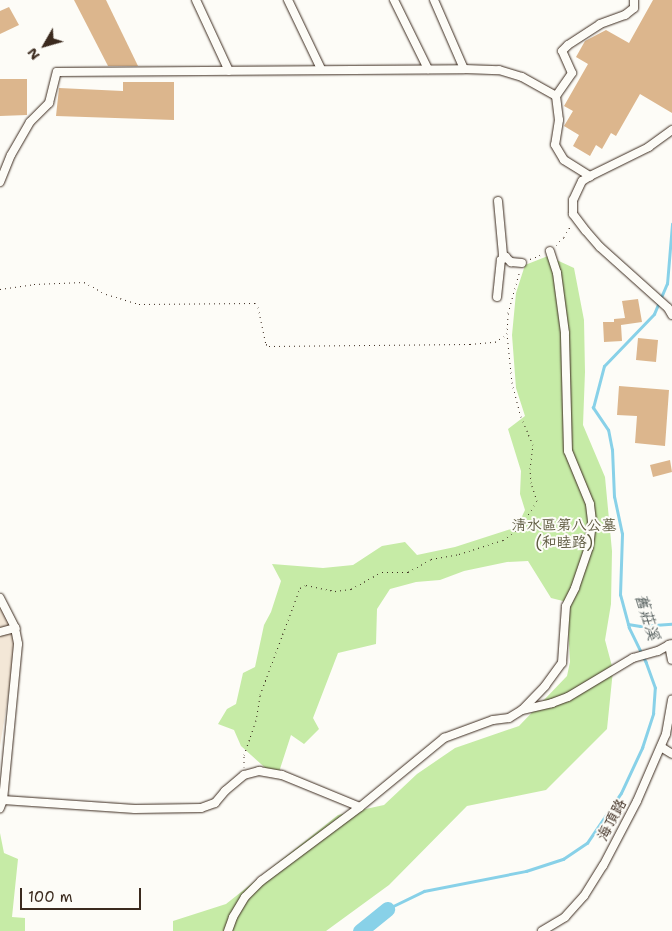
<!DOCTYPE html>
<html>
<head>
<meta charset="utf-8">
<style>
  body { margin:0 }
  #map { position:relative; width:672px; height:931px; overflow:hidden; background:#fdfcf7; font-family:"Shantell Sans","LXGW WenKai TC",sans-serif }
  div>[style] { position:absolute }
  .built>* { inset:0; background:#f3e7d7 }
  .green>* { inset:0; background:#c6eba6 }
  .stream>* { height:2.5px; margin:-1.25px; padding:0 1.25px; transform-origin:1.25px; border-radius:1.25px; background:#88d1e8 }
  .river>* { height:15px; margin:-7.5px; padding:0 7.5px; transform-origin:7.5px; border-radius:7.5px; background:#88d1e8 }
  .building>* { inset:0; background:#dcb68d }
  .path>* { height:1px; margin-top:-0.5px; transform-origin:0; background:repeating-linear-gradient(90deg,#3b2a1e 0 1px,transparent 0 5px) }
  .roads { filter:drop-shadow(0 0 1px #3b2a1e) drop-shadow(0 0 1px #3b2a1e) }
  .minor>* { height:8px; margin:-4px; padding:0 4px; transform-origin:4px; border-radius:4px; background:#fdfcf7 }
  span { translate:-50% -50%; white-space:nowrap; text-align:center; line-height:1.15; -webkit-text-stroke:4px #fdfcf7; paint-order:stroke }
  .park-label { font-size:15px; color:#5e5a40 }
  .street-label { font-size:15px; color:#3b2a1e }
  .water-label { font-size:16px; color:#525c5b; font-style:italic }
  .north { position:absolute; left:20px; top:20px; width:50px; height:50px; -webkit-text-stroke:4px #fdfcf7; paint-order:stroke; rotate:232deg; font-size:14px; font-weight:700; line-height:20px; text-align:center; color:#3b2a1e }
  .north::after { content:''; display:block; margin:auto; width:18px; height:22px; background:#3b2a1e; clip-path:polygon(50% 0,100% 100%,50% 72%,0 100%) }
  .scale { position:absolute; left:20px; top:888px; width:121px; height:22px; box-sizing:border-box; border:2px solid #3b2a1e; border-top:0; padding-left:6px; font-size:15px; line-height:18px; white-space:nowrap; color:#3b2a1e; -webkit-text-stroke:4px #fdfcf7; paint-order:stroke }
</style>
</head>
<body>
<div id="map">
  <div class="built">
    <div style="clip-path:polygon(0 602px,18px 637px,0 746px)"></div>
  </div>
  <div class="green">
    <div style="clip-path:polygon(548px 256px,574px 268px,584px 320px,585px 372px,583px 425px,605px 477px,612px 551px,611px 604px,605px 640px,613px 670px,607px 729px,546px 790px,467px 806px,389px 885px,326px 931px,173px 931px,173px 921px,226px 904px,338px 815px,384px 805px,417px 774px,455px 748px,519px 726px,567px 676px,570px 662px,568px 626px,570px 608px,563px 601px,551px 598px,528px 561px,507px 562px,464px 571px,440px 580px,416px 582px,390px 589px,377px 609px,376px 644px,338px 653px,313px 718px,319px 729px,304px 744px,291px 735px,279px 772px,271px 773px,241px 746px,234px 730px,218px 724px,227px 709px,236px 704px,243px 673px,255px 667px,264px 625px,271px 612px,281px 581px,272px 564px,323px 568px,353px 565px,382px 546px,405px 542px,417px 555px,455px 547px,517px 527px,525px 510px,520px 494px,521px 471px,508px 429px,525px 416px,516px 388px,512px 335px,516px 293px,525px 265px)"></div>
    <div style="clip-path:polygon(0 833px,4px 853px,18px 859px,12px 917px,25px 918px,25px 931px,0 931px)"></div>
  </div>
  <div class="stream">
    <div style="left:628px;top:624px;width:12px;rotate:9deg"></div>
    <div style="left:640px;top:626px;width:32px;rotate:-4deg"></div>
    <div style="left:387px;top:909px;width:41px;rotate:-25.9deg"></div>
    <div style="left:424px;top:891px;width:104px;rotate:-11.1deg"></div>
    <div style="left:526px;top:871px;width:39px;rotate:-18deg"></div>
    <div style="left:563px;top:859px;width:29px;rotate:-34deg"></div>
    <div style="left:587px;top:843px;width:60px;rotate:-55.8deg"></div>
    <div style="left:621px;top:793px;width:50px;rotate:-65deg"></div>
    <div style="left:642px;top:748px;width:36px;rotate:-72deg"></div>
    <div style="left:653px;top:714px;width:26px;rotate:-86deg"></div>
    <div style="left:655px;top:688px;width:27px;rotate:-110deg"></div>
    <div style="left:646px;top:663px;width:39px;rotate:-116deg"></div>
    <div style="left:629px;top:628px;width:34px;rotate:-105deg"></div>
    <div style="left:620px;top:595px;width:61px;rotate:-88.1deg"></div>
    <div style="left:622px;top:534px;width:38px;rotate:-102deg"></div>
    <div style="left:614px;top:497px;width:47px;rotate:-92.4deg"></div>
    <div style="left:612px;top:450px;width:20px;rotate:-101deg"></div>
    <div style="left:608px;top:430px;width:27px;rotate:-124deg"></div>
    <div style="left:593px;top:408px;width:43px;rotate:-75.3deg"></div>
    <div style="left:604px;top:366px;width:72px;rotate:-46.1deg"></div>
    <div style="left:654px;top:314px;width:33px;rotate:-67deg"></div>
    <div style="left:667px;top:284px;width:60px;rotate:-85.2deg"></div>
  </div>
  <div class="river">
    <div style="left:360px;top:931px;width:35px;rotate:-39deg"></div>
  </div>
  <div class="building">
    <div style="clip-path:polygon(74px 0,106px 0,138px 66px,108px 66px)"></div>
    <div style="clip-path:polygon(653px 0,672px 0,672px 113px,640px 94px,616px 136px,611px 133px,602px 149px,596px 145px,590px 156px,573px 146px,579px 135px,564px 126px,573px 111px,564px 106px,588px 64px,576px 57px,585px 41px,606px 30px,629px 43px)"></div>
    <div style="clip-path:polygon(9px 7px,19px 25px,0 34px,0 11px)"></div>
    <div style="clip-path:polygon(0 79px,27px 79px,27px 115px,0 116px)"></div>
    <div style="clip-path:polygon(123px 82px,174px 82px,174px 120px,56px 116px,59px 88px,123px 91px)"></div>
    <div style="clip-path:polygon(638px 299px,642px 322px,621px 325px,622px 341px,604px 342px,603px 322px,614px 322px,614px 319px,625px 318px,622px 301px)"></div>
    <div style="clip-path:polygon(638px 338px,658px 340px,656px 362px,636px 360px)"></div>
    <div style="clip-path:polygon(619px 386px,669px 390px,665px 446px,635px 443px,637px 416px,617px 415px)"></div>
    <div style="clip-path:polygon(670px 460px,672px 472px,653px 477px,650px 465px)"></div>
  </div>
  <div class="path">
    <div style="left:556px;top:245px;width:11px;rotate:-45deg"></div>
    <div style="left:564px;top:237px;width:14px;rotate:-60deg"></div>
    <div style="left:530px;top:259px;width:14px;rotate:-21deg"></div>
    <div style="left:0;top:289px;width:34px;rotate:-8deg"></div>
    <div style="left:34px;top:284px;width:50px;rotate:-2.3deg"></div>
    <div style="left:84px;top:282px;width:25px;rotate:29deg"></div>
    <div style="left:106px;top:294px;width:34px;rotate:17deg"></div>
    <div style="left:139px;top:304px;width:116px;rotate:-0.5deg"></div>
    <div style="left:255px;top:303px;width:5px;rotate:53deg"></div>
    <div style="left:258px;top:307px;width:38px;rotate:78deg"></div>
    <div style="left:266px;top:344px;width:4px;rotate:34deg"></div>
    <div style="left:269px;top:346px;width:201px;rotate:-0.6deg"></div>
    <div style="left:470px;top:344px;width:25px;rotate:-5deg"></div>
    <div style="left:495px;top:342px;width:13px;rotate:-32deg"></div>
    <div style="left:244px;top:767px;width:12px;rotate:-90deg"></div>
    <div style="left:244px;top:755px;width:36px;rotate:-71deg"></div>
    <div style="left:256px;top:721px;width:26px;rotate:-81deg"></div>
    <div style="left:260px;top:695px;width:114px;rotate:-69.5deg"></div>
    <div style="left:300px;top:588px;width:7px;rotate:-27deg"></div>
    <div style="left:306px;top:585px;width:30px;rotate:12deg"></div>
    <div style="left:335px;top:591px;width:16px;rotate:-7deg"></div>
    <div style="left:351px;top:589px;width:35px;rotate:-29deg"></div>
    <div style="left:382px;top:572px;width:26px"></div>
    <div style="left:408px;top:572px;width:26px;rotate:-29deg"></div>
    <div style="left:431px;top:559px;width:28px;rotate:-10deg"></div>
    <div style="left:459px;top:554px;width:46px;rotate:-17.7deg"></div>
    <div style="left:503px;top:540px;width:21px;rotate:-37deg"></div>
    <div style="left:520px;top:527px;width:31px;rotate:-57deg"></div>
    <div style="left:537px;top:501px;width:19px;rotate:-108deg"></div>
    <div style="left:531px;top:483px;width:14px;rotate:-94deg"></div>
    <div style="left:530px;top:469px;width:24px;rotate:-83deg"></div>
    <div style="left:533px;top:445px;width:30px;rotate:-113deg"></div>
    <div style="left:521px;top:417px;width:35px;rotate:-105deg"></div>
    <div style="left:512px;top:383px;width:49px;rotate:-95.8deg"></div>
    <div style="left:507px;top:334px;width:21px;rotate:-87deg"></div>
    <div style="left:508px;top:313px;width:45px;rotate:-74.4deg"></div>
  </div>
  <div class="roads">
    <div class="minor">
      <div style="left:196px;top:0;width:78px;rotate:65.1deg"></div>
      <div style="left:288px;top:0;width:76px;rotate:64.4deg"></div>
      <div style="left:394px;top:0;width:77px;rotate:63.8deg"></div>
      <div style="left:434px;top:0;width:75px;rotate:66.5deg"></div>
      <div style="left:556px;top:96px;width:28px;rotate:-55deg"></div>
      <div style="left:572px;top:73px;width:24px;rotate:-114deg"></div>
      <div style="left:562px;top:51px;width:8px;rotate:-45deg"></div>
      <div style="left:568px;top:45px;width:38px;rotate:-33deg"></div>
      <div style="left:600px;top:24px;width:27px;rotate:-20deg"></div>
      <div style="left:625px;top:15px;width:11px;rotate:-38deg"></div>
      <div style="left:634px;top:8px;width:8px;rotate:-90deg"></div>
      <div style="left:556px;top:96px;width:24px;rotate:83deg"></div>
      <div style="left:559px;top:120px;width:25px;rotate:99deg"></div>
      <div style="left:555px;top:145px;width:17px;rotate:59deg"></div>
      <div style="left:564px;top:160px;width:31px;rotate:32deg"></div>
      <div style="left:672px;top:130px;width:29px;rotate:144deg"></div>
      <div style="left:649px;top:147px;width:66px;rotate:153.8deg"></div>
      <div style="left:590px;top:176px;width:9px;rotate:148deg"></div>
      <div style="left:582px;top:181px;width:21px;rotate:115deg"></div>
      <div style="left:573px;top:200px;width:14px;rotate:90deg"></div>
      <div style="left:573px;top:214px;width:21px;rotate:53deg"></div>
      <div style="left:586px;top:231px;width:21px;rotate:49deg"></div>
      <div style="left:600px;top:247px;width:91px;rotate:41.9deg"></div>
      <div style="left:668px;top:308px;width:8px;rotate:60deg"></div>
      <div style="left:0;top:182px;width:29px;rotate:-68deg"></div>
      <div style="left:11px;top:155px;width:38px;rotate:-60deg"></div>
      <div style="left:30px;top:122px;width:27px;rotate:-45deg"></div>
      <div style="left:49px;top:103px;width:32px;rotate:-76deg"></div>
      <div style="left:57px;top:72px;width:407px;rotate:-0.4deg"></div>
      <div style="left:464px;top:69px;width:35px;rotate:2deg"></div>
      <div style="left:499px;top:70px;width:24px;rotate:17deg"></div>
      <div style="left:522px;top:77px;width:39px;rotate:29deg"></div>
      <div style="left:498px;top:201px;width:54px;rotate:84.7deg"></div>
      <div style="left:503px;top:255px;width:11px;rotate:41deg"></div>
      <div style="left:511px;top:262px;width:11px;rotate:5deg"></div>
      <div style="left:497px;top:297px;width:37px;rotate:-84deg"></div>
      <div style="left:501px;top:260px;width:6px;rotate:-31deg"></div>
      <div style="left:0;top:598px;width:34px;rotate:63deg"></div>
      <div style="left:15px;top:628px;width:16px;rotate:79deg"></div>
      <div style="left:18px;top:644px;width:157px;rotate:95.5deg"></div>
      <div style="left:3px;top:800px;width:9px;rotate:111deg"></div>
      <div style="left:0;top:632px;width:16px;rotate:-15deg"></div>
      <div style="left:672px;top:644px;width:3px;rotate:162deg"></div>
      <div style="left:669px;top:645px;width:15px;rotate:79deg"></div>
      <div style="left:523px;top:709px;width:32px;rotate:-46deg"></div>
      <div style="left:545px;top:686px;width:29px;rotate:-54deg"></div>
      <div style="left:562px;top:663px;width:57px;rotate:-86deg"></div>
      <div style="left:566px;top:606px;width:20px;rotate:-63deg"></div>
      <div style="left:575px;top:588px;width:43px;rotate:-71.1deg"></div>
      <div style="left:589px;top:547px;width:26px;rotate:-83deg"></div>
      <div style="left:592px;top:521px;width:17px;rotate:-97deg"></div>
      <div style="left:590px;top:504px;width:57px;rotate:-112.5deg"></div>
      <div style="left:568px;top:451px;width:118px;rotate:-91.5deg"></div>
      <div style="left:565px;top:333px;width:61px;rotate:-97.6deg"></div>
      <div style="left:557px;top:273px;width:23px;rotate:-108deg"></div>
      <div style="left:661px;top:747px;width:13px;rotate:32deg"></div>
      <div style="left:3px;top:800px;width:132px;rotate:3.9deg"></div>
      <div style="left:135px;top:809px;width:66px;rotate:-0.9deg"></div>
      <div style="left:201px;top:808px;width:15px;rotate:-20deg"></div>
      <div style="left:215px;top:803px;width:16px;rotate:-50deg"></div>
      <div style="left:225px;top:791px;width:25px;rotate:-40deg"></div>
      <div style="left:244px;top:775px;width:16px;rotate:-15deg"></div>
      <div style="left:259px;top:771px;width:23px;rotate:10deg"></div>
      <div style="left:282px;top:775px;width:84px;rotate:22.3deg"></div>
      <div style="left:228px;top:931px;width:15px;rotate:-70deg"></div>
      <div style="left:233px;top:917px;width:23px;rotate:-59deg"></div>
      <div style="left:245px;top:897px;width:23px;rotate:-45deg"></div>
      <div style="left:261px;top:881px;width:124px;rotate:-36.8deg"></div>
      <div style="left:360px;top:807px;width:109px;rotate:-39.4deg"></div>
      <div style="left:444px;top:738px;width:52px;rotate:-20.2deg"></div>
      <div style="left:493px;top:720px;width:16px;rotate:-7deg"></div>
      <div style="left:509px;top:718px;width:15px;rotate:-32deg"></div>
      <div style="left:522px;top:710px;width:31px;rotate:-13deg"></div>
      <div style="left:552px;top:703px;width:17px;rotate:-21deg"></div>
      <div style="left:568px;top:697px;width:76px;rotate:-31deg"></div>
      <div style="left:633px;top:658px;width:26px;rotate:-16deg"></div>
      <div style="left:658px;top:651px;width:13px;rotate:-29deg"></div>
      <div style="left:542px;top:931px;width:27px;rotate:-31deg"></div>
      <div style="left:565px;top:917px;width:28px;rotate:-48deg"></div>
      <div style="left:584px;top:896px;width:36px;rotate:-58deg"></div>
      <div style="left:603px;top:866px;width:73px;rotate:-62.4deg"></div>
      <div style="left:637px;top:801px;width:73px;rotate:-66.6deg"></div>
      <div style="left:666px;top:734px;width:35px;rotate:-80deg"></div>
    </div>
  </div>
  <div class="park-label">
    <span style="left:564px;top:534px">清水區第八公墓<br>(和睦路)</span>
  </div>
  <div class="street-label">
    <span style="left:612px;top:820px;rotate:-62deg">海頂路</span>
  </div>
  <div class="water-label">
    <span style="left:647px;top:617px;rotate:73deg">舊莊溪</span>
  </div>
  <div class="north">N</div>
  <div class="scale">100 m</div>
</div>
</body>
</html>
